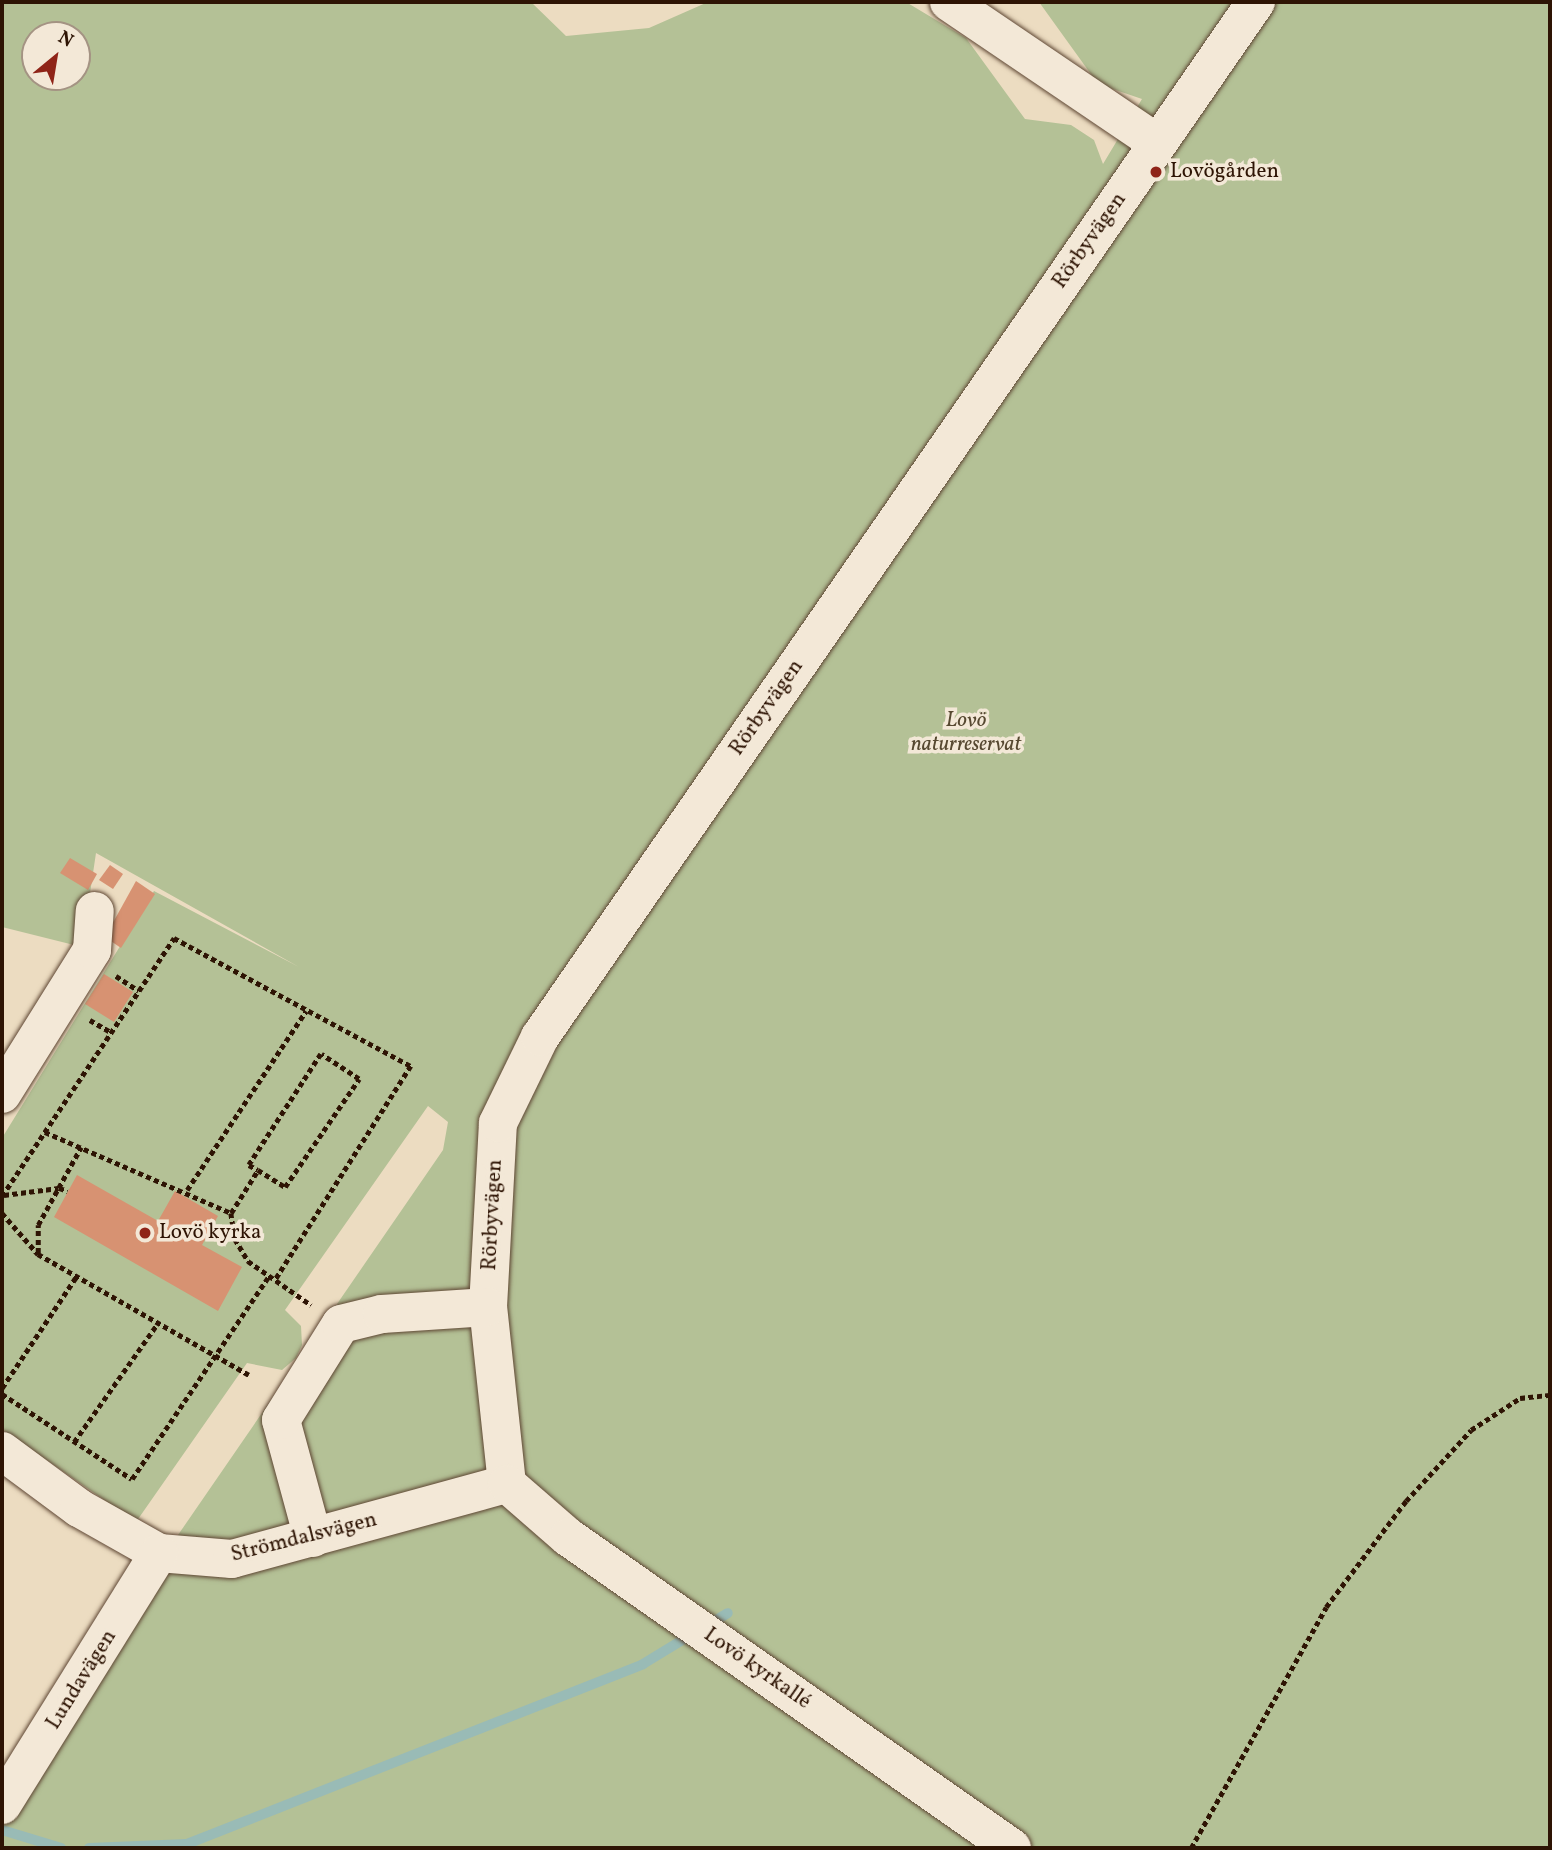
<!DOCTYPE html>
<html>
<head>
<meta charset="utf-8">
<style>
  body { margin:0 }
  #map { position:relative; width:1552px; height:1850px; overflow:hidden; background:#ecdcc1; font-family:Vollkorn,serif }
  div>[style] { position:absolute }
  .green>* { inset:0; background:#b4c196 }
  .stream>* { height:10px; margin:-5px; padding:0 5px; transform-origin:5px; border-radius:5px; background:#99bbb6 }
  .building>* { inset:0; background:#d79272 }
  .path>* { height:4.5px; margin-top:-2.25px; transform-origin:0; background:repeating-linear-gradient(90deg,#2e1404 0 5px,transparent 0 8.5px) }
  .roads { filter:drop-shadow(0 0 2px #5e4633) drop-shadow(0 0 2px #5e4633) }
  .minor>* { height:38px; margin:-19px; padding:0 19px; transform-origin:19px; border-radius:19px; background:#f3e8d7 }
  .dots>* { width:19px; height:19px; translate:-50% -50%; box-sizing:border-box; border:4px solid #f3e8d7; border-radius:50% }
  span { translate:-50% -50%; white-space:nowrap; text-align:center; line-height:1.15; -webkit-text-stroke:7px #f3e8d7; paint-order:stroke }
  .poi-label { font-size:21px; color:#2e1404 }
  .left { translate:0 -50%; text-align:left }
  .street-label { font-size:21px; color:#2e1404 }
  .park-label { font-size:21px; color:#564830; font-style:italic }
  .frame { position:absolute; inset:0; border:4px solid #2e1404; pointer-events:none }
  .north { position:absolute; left:21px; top:21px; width:70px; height:70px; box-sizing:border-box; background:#f3e8d7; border:2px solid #a49383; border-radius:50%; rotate:30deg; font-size:19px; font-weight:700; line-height:28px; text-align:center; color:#2e1404 }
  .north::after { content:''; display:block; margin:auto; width:24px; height:32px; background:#8f2418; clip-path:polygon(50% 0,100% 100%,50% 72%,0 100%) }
</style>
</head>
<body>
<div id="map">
  <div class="green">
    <div style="clip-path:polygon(evenodd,2px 2px,531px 2px,566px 36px,649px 28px,708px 2px,906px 2px,966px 38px,1025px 119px,1071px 125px,1094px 140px,1103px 164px,1142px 99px,1098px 84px,1039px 2px,1550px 2px,1550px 1848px,2px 1848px,2px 1776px,178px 1535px,443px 1150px,448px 1122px,428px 1106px,285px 1310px,301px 1326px,302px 1345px,296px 1358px,282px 1370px,247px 1363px,136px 1522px,2px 1429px,2px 1138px,154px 891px,299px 967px,96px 853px,82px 947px,2px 927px,2px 2px,35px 35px,77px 35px,77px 77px,35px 77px,35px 35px)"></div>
  </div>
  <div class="stream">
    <div style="left:708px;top:1625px;width:23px;rotate:-31deg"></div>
    <div style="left:2px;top:1830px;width:62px;rotate:17deg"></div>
    <div style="left:89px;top:1848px;width:98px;rotate:-2.3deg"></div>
    <div style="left:187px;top:1844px;width:490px;rotate:-21.5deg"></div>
    <div style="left:643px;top:1664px;width:60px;rotate:-31.3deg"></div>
  </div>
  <div class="building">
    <div style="clip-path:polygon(70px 858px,97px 874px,88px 890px,60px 873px)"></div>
    <div style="clip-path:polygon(110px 865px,123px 874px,113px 889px,99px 880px)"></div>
    <div style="clip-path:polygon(136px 881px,155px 894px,121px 948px,105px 937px)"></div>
    <div style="clip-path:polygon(104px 974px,133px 992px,114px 1022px,85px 1004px)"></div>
    <div style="clip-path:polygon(77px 1175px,158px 1221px,175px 1191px,218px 1216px,202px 1245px,242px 1267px,218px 1311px,54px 1217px)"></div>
  </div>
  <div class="path">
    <div style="left:116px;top:976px;width:27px;rotate:33deg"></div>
    <div style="left:90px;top:1020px;width:24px;rotate:30deg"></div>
    <div style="left:45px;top:1132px;width:203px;rotate:23.5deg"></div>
    <div style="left:231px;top:1213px;width:26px;rotate:81deg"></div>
    <div style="left:235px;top:1239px;width:26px;rotate:59deg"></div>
    <div style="left:248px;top:1261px;width:77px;rotate:34.9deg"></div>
    <div style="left:187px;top:1190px;width:215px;rotate:-56.4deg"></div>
    <div style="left:4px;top:1195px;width:55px;rotate:-7.3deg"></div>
    <div style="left:59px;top:1188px;width:9px;rotate:18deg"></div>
    <div style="left:2px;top:1196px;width:310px;rotate:-56.3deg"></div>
    <div style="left:174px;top:938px;width:269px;rotate:28.4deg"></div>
    <div style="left:411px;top:1066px;width:254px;rotate:122.4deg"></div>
    <div style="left:2px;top:1213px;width:55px;rotate:48.7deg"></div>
    <div style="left:38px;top:1254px;width:243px;rotate:29.8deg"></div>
    <div style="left:231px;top:1213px;width:51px;rotate:-57.9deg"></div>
    <div style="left:258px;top:1170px;width:32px;rotate:32deg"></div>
    <div style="left:285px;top:1187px;width:131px;rotate:-55.6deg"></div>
    <div style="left:359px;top:1079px;width:45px;rotate:-146.7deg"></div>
    <div style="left:321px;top:1054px;width:132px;rotate:123deg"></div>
    <div style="left:249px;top:1165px;width:10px;rotate:29deg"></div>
    <div style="left:38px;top:1253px;width:28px;rotate:-90deg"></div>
    <div style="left:38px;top:1225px;width:89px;rotate:-61.1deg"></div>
    <div style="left:2px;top:1388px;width:133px;rotate:-56.3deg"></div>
    <div style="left:2px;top:1394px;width:155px;rotate:33.2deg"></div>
    <div style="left:132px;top:1479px;width:245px;rotate:-56deg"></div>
    <div style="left:74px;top:1442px;width:146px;rotate:-54.8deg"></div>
    <div style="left:1191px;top:1848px;width:276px;rotate:-60.7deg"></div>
    <div style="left:1326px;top:1607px;width:133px;rotate:-53deg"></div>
    <div style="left:1406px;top:1501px;width:96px;rotate:-47.5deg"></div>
    <div style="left:1471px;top:1430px;width:59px;rotate:-33.1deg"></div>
    <div style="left:1520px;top:1398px;width:30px;rotate:-6deg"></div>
  </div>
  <div class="roads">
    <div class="minor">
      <div style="left:949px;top:2px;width:251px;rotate:34.1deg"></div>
      <div style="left:2px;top:1094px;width:170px;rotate:-58deg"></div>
      <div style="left:92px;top:950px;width:39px;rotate:-86deg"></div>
      <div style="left:2px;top:1451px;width:96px;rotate:36.5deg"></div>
      <div style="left:79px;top:1508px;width:92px;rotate:29.4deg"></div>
      <div style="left:159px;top:1553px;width:73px;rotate:4.7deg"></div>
      <div style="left:232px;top:1559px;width:285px;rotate:-15.3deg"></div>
      <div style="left:507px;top:1484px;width:178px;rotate:-96.1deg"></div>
      <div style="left:488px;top:1307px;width:184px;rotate:-86.9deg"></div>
      <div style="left:498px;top:1123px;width:96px;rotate:-64deg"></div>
      <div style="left:540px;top:1037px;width:1259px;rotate:-55.33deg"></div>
      <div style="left:507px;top:1484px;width:81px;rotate:41deg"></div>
      <div style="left:568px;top:1537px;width:542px;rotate:35.01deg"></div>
      <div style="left:313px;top:1538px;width:122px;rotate:-105.2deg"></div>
      <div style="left:281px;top:1420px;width:113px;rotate:-58deg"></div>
      <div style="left:341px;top:1324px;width:42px;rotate:-13.7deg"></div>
      <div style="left:382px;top:1314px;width:106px;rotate:-3.8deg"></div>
      <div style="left:2px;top:1805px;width:297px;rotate:-58.1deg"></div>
    </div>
  </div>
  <div class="dots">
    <div style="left:1156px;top:172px;background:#8f2418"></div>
    <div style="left:145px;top:1233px;background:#8f2418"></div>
  </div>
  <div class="poi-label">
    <span class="left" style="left:1170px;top:172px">Lovögården</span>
    <span class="left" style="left:159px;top:1233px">Lovö kyrka</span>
  </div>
  <div class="street-label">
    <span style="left:1090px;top:241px;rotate:-55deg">Rörbyvägen</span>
    <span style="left:767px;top:708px;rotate:-55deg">Rörbyvägen</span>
    <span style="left:493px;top:1215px;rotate:-87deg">Rörbyvägen</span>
    <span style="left:304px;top:1538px;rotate:-14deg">Strömdalsvägen</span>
    <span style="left:757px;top:1669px;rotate:35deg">Lovö kyrkallé</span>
    <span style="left:82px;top:1680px;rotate:-58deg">Lundavägen</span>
  </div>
  <div class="park-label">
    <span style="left:966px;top:733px">Lovö<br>naturreservat</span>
  </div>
  <div class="frame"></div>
  <div class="north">N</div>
</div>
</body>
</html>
